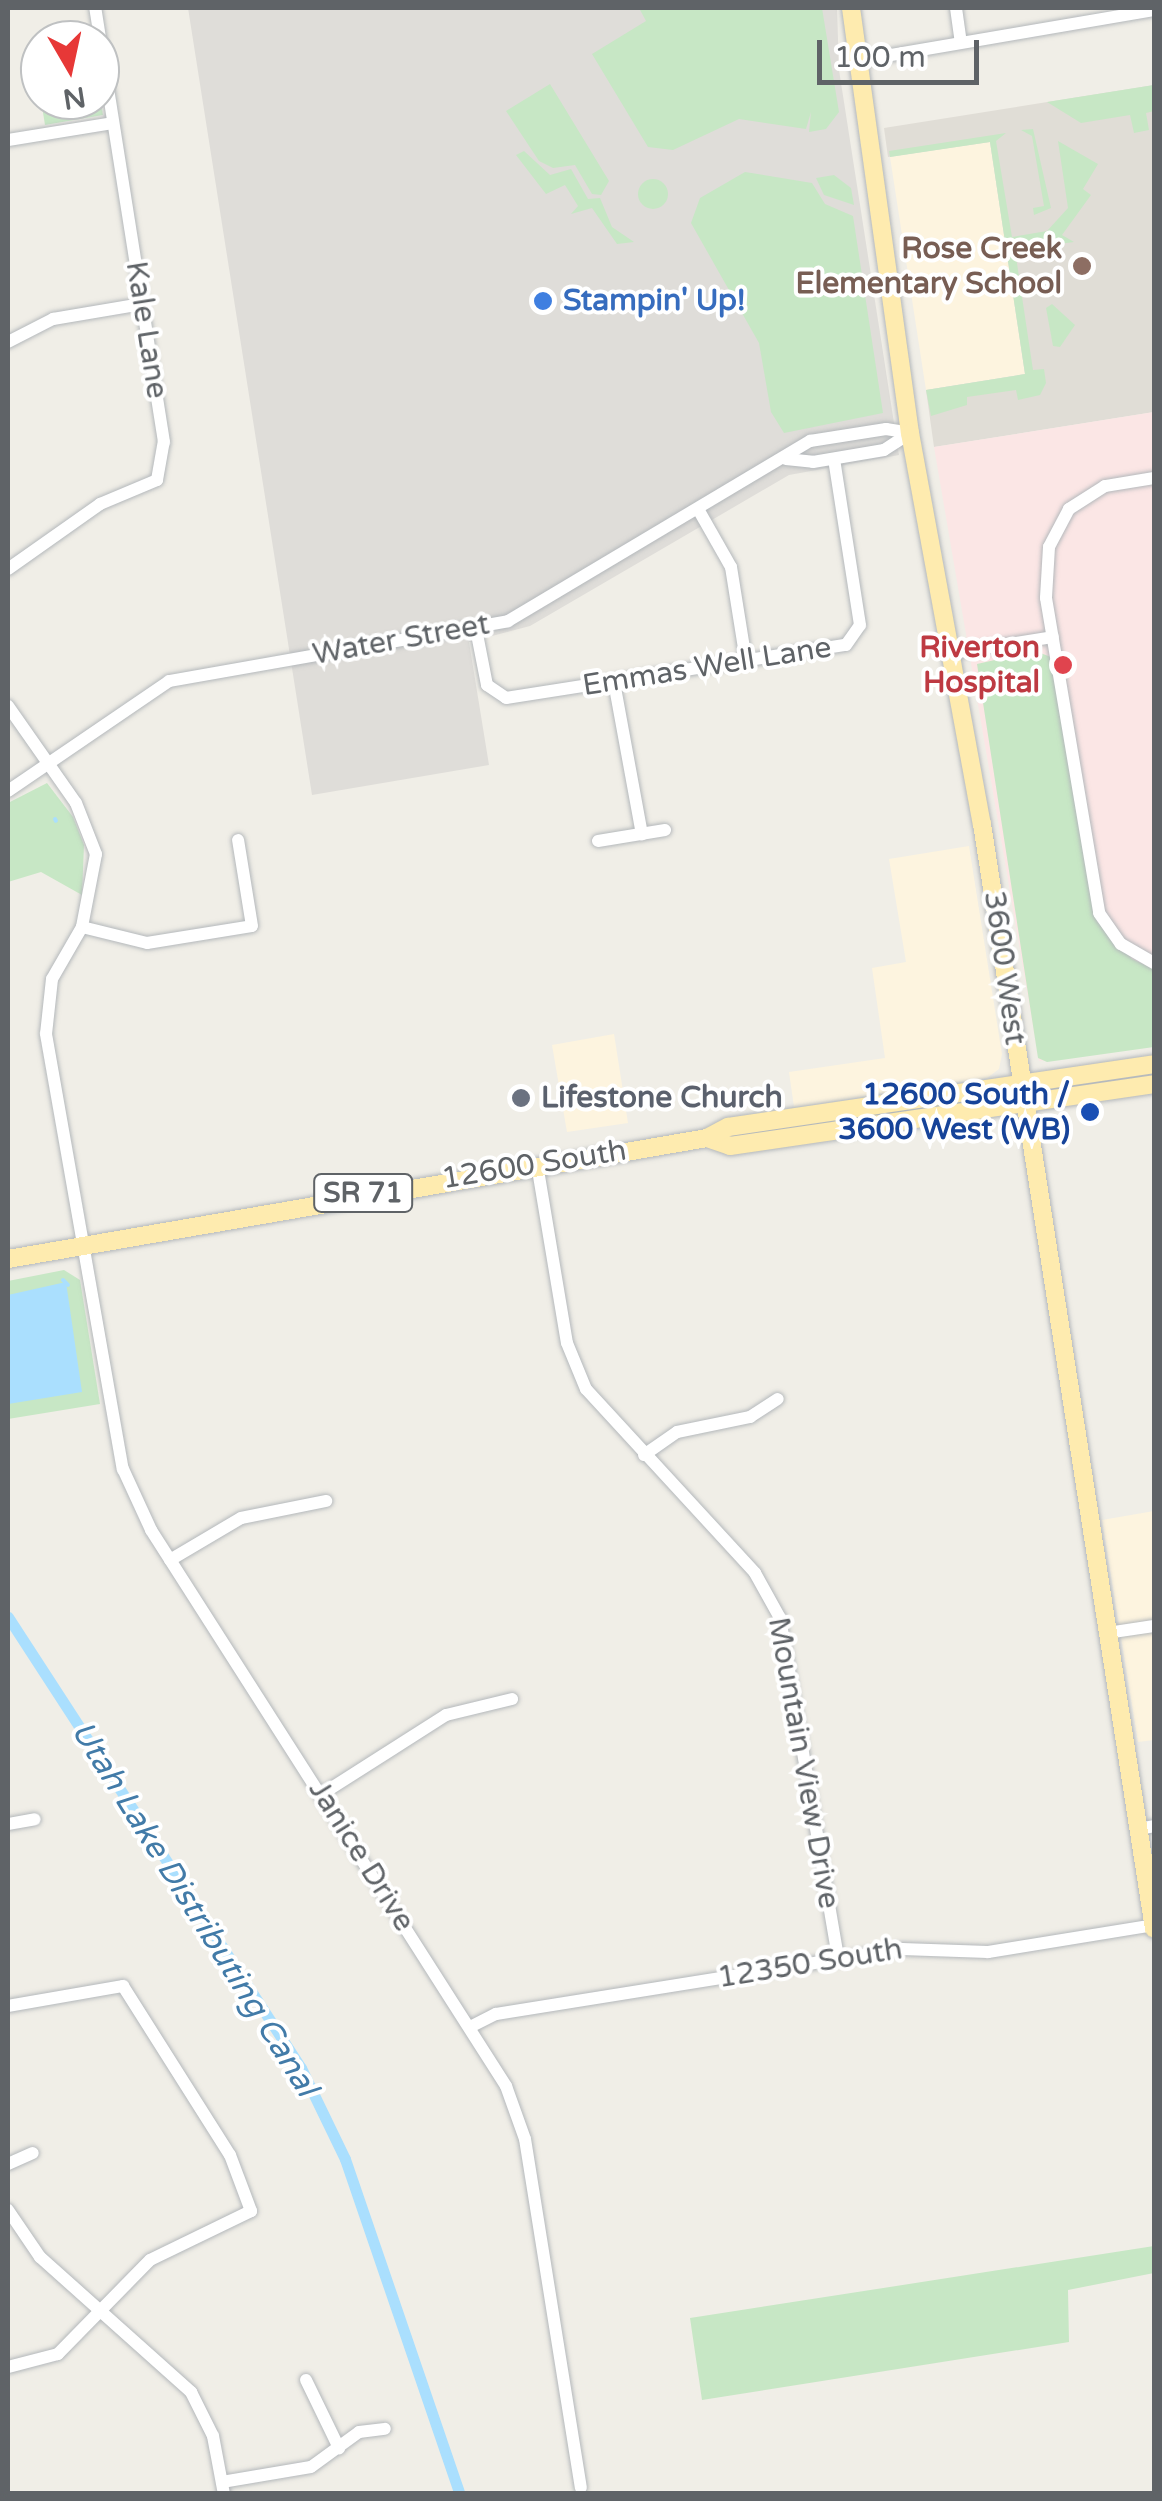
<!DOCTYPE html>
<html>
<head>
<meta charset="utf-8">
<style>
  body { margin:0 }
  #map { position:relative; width:1162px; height:2501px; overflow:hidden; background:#f0eee7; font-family:"Varela Round",sans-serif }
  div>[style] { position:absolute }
  .commercial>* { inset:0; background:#fdf4df }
  .industrial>* { inset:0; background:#dfddd9 }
  .education>* { inset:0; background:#e0ddd6 }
  .medical>* { inset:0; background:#fbe6e5 }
  .green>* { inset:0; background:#c7e7c5 }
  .round { border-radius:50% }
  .water>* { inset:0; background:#aadffe }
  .stream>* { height:4px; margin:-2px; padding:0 2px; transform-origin:2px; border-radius:2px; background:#aadffe }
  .canal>* { height:11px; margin:-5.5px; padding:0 5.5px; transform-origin:5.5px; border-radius:5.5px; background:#aadffe }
  .roads { filter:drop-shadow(0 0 2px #b4b8bb) drop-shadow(0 0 2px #b4b8bb) }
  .minor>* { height:12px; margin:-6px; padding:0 6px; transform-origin:6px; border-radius:6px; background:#fff }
  .major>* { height:18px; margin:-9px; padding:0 9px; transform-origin:9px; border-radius:9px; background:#feebaf }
  .dots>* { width:28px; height:28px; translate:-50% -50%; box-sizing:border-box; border:5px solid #fff; border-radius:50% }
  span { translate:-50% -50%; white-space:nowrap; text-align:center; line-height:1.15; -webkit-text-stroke:8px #fff; paint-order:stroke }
  .shield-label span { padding:2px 8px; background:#fff; border:2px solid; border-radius:8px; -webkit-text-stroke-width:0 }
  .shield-label { font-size:28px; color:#5f6367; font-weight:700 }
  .education-label { font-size:30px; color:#785e54; font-weight:700 }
  .right { translate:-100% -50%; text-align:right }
  .shop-label { font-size:30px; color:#366cbe; font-weight:700 }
  .left { translate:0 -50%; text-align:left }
  .street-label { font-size:30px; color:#5f6367 }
  .health-label { font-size:30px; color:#be3a42; font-weight:700 }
  .transit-label { font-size:30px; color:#164399; font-weight:700 }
  .worship-label { font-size:30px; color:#5b616d; font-weight:700 }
  .water-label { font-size:32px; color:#427ba8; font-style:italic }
  .frame { position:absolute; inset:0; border:10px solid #5f6367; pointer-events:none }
  .north { position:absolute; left:20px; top:20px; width:100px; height:100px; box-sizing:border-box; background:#fff; border:2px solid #bfc1c2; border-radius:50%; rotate:171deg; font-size:28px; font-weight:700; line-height:40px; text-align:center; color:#5f6367 }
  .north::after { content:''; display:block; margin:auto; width:35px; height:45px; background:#e73837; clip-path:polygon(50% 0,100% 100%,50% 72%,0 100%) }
  .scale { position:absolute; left:817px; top:40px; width:162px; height:45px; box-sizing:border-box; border:5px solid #5f6367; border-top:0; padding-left:12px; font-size:30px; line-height:35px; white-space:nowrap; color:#5f6367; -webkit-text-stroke:8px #fff; paint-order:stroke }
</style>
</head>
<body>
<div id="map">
  <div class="commercial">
    <div style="clip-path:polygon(990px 141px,1025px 374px,926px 390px,890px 157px)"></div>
    <div style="clip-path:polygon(969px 846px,1002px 1054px,999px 1069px,987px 1078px,794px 1107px,789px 1072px,885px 1058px,872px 968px,906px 962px,889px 859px)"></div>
    <div style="clip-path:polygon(614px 1034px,628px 1123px,567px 1132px,552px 1045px)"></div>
    <div style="clip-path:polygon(1154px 1511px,1154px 1740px,1138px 1742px,1102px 1520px)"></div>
  </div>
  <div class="industrial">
    <div style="clip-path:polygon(188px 8px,837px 8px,839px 70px,899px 455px,789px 475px,530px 626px,469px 642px,489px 765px,312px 795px)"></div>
  </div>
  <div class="education">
    <div style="clip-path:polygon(1154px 85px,1154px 412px,934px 447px,926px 390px,1025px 374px,990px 142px,888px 157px,884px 128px)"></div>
  </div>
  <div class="medical">
    <div style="clip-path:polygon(1154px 412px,1154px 1044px,1039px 1061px,934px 447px)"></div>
  </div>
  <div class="green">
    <div style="clip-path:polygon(639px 8px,822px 8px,839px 112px,826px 129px,809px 132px,811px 112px,806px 129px,739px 119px,673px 150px,648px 147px,592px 54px,646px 21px)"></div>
    <div style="clip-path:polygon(550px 84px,609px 181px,601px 195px,592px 194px,575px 165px,553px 168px,539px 161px,506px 111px)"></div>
    <div style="clip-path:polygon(1154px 85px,1154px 111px,1146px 113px,1149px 130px,1134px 133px,1130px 115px,1081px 123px,1047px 102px)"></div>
    <div style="clip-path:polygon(100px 96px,103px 115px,45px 125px,41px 100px)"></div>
    <div style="clip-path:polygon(1033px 129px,1051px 208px,1034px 215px,1033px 208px,1044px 206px,1032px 136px,1021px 130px)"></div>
    <div style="clip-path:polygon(1006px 133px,996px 141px,1012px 237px,1047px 231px,1068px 208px,1058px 141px,1098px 164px,1083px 189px,1091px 195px,1062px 235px,1074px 242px,1015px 250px,1033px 370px,1044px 369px,1046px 383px,1040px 395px,1018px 400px,1016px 390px,967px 397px,967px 405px,931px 416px,926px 390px,1025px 374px,990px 142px,890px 157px,889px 151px)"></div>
    <div style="clip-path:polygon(524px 151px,550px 175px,571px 169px,588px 199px,600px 198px,612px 227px,634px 242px,617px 244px,592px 208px,571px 214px,578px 206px,565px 185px,546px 194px,516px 155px)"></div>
    <div style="clip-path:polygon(745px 172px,812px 183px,825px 204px,853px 216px,883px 413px,784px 433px,771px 412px,759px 343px,691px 223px,700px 198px)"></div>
    <div style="clip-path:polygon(834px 175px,851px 188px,854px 205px,824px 195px,816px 178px)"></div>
    <div class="round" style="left:638px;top:179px;width:30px;height:30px"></div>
    <div style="clip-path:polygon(1052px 304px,1075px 325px,1060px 347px,1053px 346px,1046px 308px)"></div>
    <div style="clip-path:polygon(1035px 651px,1051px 657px,1097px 921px,1132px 959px,1154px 969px,1154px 1047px,1047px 1062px,1038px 1058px,977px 664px)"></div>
    <div style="clip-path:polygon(47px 783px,73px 817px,84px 845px,82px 895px,41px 872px,8px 882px,8px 803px)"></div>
    <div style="clip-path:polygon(64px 1270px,80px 1280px,100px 1404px,8px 1419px,8px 1281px)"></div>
    <div style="clip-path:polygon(1154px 2246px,1154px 2273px,1068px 2290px,1069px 2342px,702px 2400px,690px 2318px)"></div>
  </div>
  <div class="water">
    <div style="clip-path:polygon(66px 1282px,82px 1392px,8px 1404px,8px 1295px)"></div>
  </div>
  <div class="stream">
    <div style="left:55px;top:819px;width:2px;rotate:63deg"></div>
    <div style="left:63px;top:1280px;width:7px;rotate:45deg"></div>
  </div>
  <div class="canal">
    <div style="left:8px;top:1617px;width:538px;rotate:56.99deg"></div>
    <div style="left:301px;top:2068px;width:101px;rotate:64.2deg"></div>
    <div style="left:345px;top:2159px;width:354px;rotate:71.1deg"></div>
  </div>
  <div class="roads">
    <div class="minor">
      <div style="left:956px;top:8px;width:34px;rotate:82deg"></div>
      <div style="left:856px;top:61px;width:302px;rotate:-9.7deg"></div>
      <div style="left:8px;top:140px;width:106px;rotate:-9.2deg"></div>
      <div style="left:8px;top:342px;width:51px;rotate:-27.1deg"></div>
      <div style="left:53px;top:319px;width:90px;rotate:-9.6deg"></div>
      <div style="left:786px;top:459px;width:27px;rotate:6deg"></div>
      <div style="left:813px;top:462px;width:72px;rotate:-9.6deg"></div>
      <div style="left:884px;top:450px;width:31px;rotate:-33deg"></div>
      <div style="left:1154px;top:478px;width:50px;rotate:170.7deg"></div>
      <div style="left:1105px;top:486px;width:43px;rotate:147.4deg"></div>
      <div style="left:1069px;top:509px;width:43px;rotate:117.8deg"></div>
      <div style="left:1049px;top:547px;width:51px;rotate:93.4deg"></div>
      <div style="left:1046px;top:598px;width:319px;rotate:80.4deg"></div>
      <div style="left:1099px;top:913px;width:38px;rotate:55deg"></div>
      <div style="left:1121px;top:944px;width:38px;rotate:30deg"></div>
      <div style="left:698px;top:509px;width:67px;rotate:60.4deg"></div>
      <div style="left:731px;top:567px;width:95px;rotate:80.9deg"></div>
      <div style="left:8px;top:569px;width:113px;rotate:-35.2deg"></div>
      <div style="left:100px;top:504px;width:62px;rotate:-22.8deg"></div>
      <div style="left:157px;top:480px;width:39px;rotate:-80deg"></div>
      <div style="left:164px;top:442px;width:439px;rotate:-99deg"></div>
      <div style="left:476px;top:629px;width:57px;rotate:78.9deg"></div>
      <div style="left:487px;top:685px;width:23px;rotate:34deg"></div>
      <div style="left:506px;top:698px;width:344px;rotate:-8.9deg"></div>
      <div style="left:846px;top:645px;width:24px;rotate:-55deg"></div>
      <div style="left:860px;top:625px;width:168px;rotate:-98.9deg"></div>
      <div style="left:953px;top:653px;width:101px;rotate:-9.1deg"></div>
      <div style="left:614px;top:682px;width:155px;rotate:79.6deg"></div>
      <div style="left:8px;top:706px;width:118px;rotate:55deg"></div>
      <div style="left:76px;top:803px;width:55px;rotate:68.6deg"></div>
      <div style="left:96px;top:854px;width:74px;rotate:100.9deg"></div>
      <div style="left:82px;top:927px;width:60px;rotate:120deg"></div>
      <div style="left:52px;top:979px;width:55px;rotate:96.2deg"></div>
      <div style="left:46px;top:1034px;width:442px;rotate:80deg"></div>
      <div style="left:123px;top:1469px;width:67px;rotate:65.3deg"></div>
      <div style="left:151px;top:1530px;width:660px;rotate:57.44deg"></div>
      <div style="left:506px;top:2086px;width:56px;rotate:70.3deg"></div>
      <div style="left:525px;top:2139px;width:353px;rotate:80.9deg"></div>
      <div style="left:8px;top:791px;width:195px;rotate:-34.3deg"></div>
      <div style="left:169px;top:681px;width:344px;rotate:-10deg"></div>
      <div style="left:508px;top:621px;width:352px;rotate:-30.8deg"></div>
      <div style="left:810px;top:441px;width:77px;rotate:-9deg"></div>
      <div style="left:886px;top:429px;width:24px;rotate:9deg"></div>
      <div style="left:598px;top:841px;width:68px;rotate:-9.3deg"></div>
      <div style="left:82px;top:927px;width:67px;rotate:13.8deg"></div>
      <div style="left:147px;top:943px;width:106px;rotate:-9.2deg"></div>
      <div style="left:252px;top:926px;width:87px;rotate:-99.2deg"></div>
      <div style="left:537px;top:1164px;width:181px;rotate:80.5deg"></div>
      <div style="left:567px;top:1343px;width:50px;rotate:67.6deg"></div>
      <div style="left:586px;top:1389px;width:250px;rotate:47.4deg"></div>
      <div style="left:755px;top:1573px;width:51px;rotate:60.9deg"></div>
      <div style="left:780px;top:1618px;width:346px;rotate:80.3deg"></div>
      <div style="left:644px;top:1455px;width:40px;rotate:-34.9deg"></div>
      <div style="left:677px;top:1432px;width:75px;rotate:-11.6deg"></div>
      <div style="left:750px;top:1417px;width:33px;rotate:-33deg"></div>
      <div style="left:170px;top:1560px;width:82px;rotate:-30.6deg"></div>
      <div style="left:241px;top:1518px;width:87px;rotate:-11.3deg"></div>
      <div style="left:1107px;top:1633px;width:48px;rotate:-8.5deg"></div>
      <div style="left:322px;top:1794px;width:147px;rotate:-32.5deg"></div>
      <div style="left:446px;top:1715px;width:68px;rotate:-13.6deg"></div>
      <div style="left:8px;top:1824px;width:27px;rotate:-10deg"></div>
      <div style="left:1139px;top:1829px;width:15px;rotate:-11deg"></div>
      <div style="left:8px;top:2006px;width:117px;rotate:-9.9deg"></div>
      <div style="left:123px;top:1986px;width:200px;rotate:57.7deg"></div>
      <div style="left:230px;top:2155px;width:60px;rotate:69.4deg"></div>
      <div style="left:251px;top:2211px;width:112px;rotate:154.1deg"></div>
      <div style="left:150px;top:2260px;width:132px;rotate:134.4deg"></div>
      <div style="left:58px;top:2354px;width:52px;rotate:165.4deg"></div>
      <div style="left:470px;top:2027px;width:29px;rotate:-27deg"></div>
      <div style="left:496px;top:2014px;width:411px;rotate:-9.1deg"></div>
      <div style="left:902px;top:1949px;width:86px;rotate:2deg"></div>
      <div style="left:988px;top:1952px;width:168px;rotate:-9.2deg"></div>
      <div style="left:8px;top:2164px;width:27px;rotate:-24deg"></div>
      <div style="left:8px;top:2210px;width:57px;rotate:55.8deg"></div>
      <div style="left:40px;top:2257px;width:203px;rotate:41.8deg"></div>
      <div style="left:191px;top:2392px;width:49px;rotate:63.4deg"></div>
      <div style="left:213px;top:2436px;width:59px;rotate:79.3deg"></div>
      <div style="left:306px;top:2380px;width:76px;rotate:64.1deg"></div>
      <div style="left:222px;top:2482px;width:90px;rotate:-9.6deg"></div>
      <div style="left:311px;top:2467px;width:59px;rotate:-36.1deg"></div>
      <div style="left:359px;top:2432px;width:26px;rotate:-7deg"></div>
    </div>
    <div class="major">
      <div style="left:851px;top:8px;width:429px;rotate:82.1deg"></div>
      <div style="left:910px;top:433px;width:398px;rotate:79.6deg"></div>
      <div style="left:982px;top:824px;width:1118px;rotate:81.15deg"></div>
      <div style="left:707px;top:1138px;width:24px;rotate:19deg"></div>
      <div style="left:730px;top:1146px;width:429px;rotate:-8.3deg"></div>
      <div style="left:8px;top:1259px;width:709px;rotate:-9.82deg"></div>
      <div style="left:707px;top:1138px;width:24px;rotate:-28deg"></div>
      <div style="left:728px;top:1127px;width:431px;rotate:-8.4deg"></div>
    </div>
  </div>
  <div class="dots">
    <div style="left:1082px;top:266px;background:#8d6e63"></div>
    <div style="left:543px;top:301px;background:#3f7fe0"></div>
    <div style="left:1063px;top:665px;background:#e0444e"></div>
    <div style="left:521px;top:1098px;background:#6b7280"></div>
    <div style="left:1090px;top:1112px;background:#1a4fb4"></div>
  </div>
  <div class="shield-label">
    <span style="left:363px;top:1193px">SR 71</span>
  </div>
  <div class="education-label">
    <span class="right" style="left:1062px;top:266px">Rose Creek<br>Elementary School</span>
  </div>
  <div class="shop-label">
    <span class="left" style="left:563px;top:301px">Stampin' Up!</span>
  </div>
  <div class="street-label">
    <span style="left:146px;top:330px;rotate:81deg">Kale Lane</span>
    <span style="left:401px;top:640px;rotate:-10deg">Water Street</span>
    <span style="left:707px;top:667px;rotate:-9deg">Emmas Well Lane</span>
    <span style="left:1004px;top:968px;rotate:82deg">3600 West</span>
    <span style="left:534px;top:1165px;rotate:-9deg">12600 South</span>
    <span style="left:803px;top:1763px;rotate:80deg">Mountain View Drive</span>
    <span style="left:361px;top:1856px;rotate:58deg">Janice Drive</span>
    <span style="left:810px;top:1964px;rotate:-9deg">12350 South</span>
  </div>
  <div class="health-label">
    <span class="right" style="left:1040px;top:665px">Riverton<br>Hospital</span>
  </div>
  <div class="transit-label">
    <span class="right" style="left:1070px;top:1112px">12600 South /<br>3600 West (WB)</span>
  </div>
  <div class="worship-label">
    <span class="left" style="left:541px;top:1098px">Lifestone Church</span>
  </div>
  <div class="water-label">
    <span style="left:194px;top:1909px;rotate:58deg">Utah Lake Distributing Canal</span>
  </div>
  <div class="frame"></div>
  <div class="north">N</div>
  <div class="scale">100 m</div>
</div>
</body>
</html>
